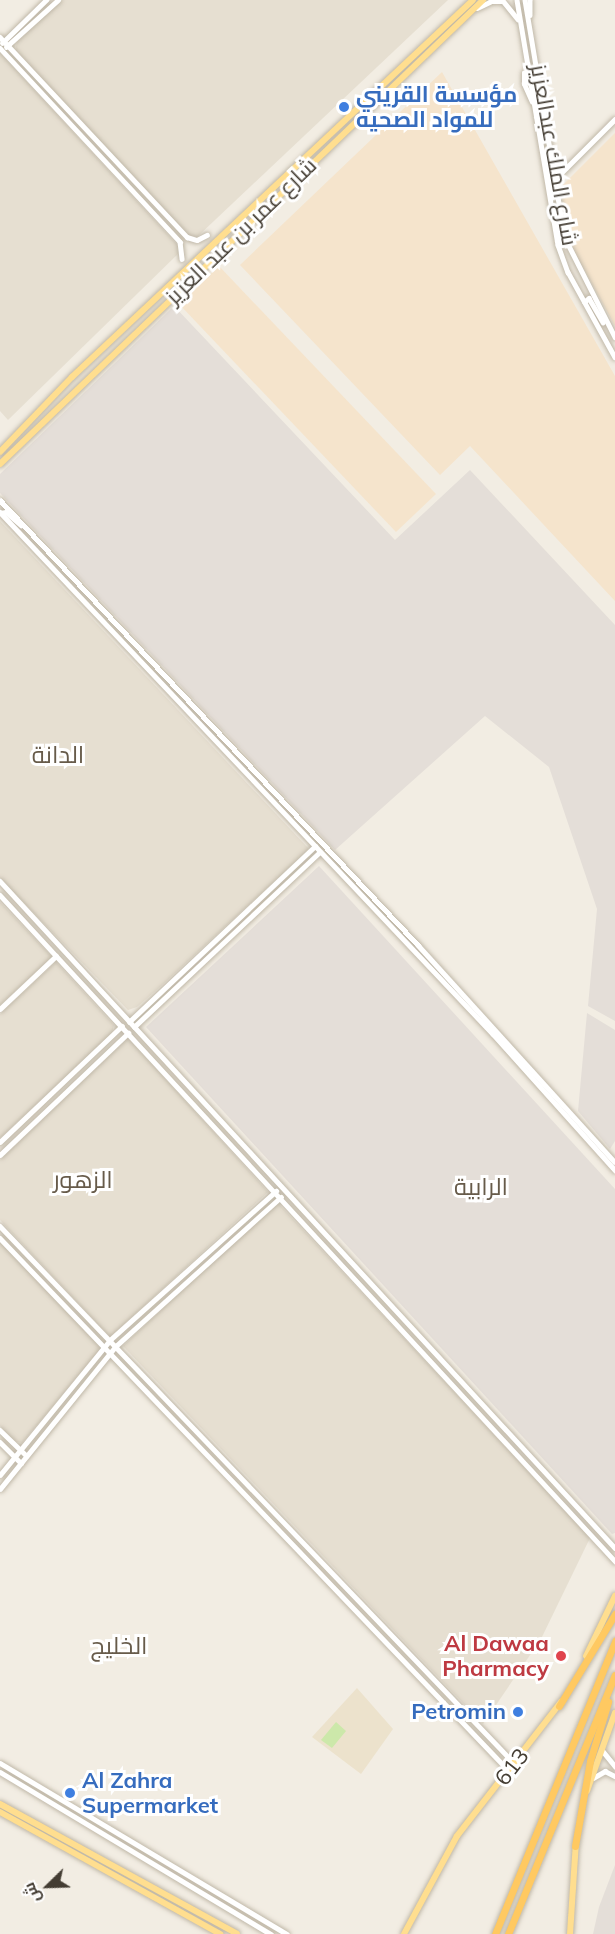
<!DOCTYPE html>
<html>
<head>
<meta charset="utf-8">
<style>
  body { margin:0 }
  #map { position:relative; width:615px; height:1934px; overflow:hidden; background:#f2ede3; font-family:Mulish,Cairo,sans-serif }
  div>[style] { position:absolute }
  .residential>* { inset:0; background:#e6dfd1 }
  .commercial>* { inset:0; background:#f5e4cc }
  .industrial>* { inset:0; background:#e4ded8 }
  .education>* { inset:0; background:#ece2cc }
  .green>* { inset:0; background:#cce8aa }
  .roads { filter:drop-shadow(0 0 2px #c0b8a8) drop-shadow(0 0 2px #c0b8a8) }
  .minor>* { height:4.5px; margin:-2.25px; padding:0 2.25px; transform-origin:2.25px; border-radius:2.25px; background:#fff }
  .major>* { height:6px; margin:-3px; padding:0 3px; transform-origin:3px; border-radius:3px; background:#ffde8f }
  .highway>* { height:7px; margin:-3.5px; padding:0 3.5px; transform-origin:3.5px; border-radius:3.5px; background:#ffc961 }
  .dots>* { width:16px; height:16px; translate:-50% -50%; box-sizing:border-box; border:3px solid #fff; border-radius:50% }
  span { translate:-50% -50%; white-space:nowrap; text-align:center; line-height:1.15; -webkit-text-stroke:6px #fff; paint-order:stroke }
  .shop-label { font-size:22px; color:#366cbe; font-weight:700 }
  .left { translate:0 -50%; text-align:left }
  .right { translate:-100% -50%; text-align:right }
  .street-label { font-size:22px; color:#443d33 }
  .health-label { font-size:22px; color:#be3a42; font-weight:700 }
  .neighbourhood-label { font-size:24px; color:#675b4a }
  .north { position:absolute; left:18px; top:1856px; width:60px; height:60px; -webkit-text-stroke:4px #fff; paint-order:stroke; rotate:247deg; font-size:16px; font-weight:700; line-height:24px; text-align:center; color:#443d33 }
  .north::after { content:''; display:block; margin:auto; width:21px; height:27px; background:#443d33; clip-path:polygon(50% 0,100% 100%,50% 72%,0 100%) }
</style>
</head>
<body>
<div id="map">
  <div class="residential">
    <div style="clip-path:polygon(62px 0,448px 0,197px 237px,188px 236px,15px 52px,17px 42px)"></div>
    <div style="clip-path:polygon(0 53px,182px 250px,8px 420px,0 411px)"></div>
    <div style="clip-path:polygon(0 521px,309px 849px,161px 986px,137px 1007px,128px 1010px,0 878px)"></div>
    <div style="clip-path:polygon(0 902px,52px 957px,0 1005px)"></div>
    <div style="clip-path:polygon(56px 962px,114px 1025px,112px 1033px,0 1138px,0 1014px)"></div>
    <div style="clip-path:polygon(128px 1038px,268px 1192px,110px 1337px,0 1220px,0 1160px)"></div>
    <div style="clip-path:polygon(277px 1202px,590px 1538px,541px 1639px,483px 1724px,123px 1346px)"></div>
    <div style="clip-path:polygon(0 1242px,102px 1347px,22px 1443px,14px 1441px,0 1426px)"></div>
  </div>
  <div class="commercial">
    <div style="clip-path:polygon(442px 72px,615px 376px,615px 601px,470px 446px,440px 475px,240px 265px)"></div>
    <div style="clip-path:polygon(615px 133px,615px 326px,572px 247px,560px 188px)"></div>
    <div style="clip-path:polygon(219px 266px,436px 494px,396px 532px,179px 304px)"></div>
  </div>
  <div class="industrial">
    <div style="clip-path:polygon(174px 306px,395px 540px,470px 470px,615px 625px,615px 1021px,588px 1006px,597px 909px,549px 767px,485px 716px,335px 850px,0 493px,0 474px)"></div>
    <div style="clip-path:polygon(319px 866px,615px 1189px,615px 1533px,612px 1534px,146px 1027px)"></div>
    <div style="clip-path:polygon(587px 1013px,615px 1030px,615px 1141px,610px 1149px,578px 1111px)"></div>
    <div style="clip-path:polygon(615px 1865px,615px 1934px,593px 1934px,599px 1907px)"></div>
  </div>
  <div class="education">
    <div style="clip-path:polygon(357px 1688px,393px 1729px,361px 1774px,312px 1737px)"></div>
  </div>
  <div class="green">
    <div style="clip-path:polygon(336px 1722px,346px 1731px,332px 1748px,321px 1740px)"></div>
  </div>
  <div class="roads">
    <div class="minor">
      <div style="left:517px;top:0;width:248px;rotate:80.5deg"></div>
      <div style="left:558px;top:245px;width:29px;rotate:70deg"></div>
      <div style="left:568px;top:272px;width:97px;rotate:61.1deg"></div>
      <div style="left:525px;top:0;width:241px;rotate:80.5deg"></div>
      <div style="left:565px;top:238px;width:111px;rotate:63.2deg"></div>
      <div style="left:530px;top:0;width:15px;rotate:90deg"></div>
      <div style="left:477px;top:8px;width:14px;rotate:-25deg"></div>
      <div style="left:490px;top:2px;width:14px"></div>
      <div style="left:504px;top:2px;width:22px;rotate:51deg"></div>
      <div style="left:0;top:37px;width:274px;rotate:46.9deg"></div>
      <div style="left:187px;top:237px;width:10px;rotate:17deg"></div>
      <div style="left:197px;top:240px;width:11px;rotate:-27deg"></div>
      <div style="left:2px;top:43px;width:62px;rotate:-44.3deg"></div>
      <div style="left:6px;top:47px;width:70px;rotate:-42.1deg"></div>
      <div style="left:0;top:48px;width:265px;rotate:47.1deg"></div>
      <div style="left:180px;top:242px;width:17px;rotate:83deg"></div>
      <div style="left:532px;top:102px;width:20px;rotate:-114deg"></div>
      <div style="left:524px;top:84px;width:11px;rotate:-90deg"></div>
      <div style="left:524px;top:73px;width:7px;rotate:-16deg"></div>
      <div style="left:531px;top:71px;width:12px;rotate:59deg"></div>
      <div style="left:556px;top:178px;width:83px;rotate:-45deg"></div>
      <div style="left:584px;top:302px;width:6px;rotate:-39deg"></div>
      <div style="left:589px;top:298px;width:28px;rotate:60deg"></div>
      <div style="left:0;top:500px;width:611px;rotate:46.79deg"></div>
      <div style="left:418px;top:945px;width:293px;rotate:47.8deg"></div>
      <div style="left:0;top:512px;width:718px;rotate:46.64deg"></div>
      <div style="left:493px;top:1034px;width:183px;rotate:48.1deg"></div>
      <div style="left:0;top:513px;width:6px;rotate:-9deg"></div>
      <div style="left:6px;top:512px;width:20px;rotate:41deg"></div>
      <div style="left:0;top:881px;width:907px;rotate:47.32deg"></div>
      <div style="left:0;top:895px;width:907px;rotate:47.28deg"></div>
      <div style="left:0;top:1009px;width:77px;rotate:-43.4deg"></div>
      <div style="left:129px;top:1022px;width:256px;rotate:-43.4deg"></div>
      <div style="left:134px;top:1027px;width:255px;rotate:-43.3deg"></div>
      <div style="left:0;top:1142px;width:168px;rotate:-43.6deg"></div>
      <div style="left:0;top:1155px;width:177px;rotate:-43.6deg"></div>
      <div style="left:0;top:1226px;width:745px;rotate:46.25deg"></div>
      <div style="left:0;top:1238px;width:737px;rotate:46.32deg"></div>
      <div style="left:0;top:1430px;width:37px;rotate:44deg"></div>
      <div style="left:0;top:1442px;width:30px;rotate:45deg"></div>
      <div style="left:0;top:1475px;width:174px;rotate:-50.8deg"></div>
      <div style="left:110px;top:1340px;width:223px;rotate:-41.9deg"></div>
      <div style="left:0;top:1489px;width:184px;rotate:-51deg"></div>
      <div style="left:116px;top:1346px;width:222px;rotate:-42.1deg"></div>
      <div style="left:602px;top:1750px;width:21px;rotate:51deg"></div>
      <div style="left:0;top:1763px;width:334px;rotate:30.8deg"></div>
      <div style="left:0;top:1772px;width:316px;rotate:30.9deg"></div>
      <div style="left:593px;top:1778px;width:14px;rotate:-30deg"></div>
      <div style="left:605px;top:1771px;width:11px;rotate:27deg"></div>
    </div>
    <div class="major">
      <div style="left:0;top:452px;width:104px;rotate:-46.2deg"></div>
      <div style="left:72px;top:377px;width:550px;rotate:-43.23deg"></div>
      <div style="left:0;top:464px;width:670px;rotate:-43.85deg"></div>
      <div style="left:586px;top:1656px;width:67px;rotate:-64.2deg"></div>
      <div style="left:587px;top:1791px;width:83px;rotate:-70.3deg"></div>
      <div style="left:0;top:1804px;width:270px;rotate:28.7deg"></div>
      <div style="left:0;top:1812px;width:252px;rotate:29deg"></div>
      <div style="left:404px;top:1934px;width:111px;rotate:-61.6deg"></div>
      <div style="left:457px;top:1836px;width:170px;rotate:-52.2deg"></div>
      <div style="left:570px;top:1934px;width:92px;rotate:-86.3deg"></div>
    </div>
    <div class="highway">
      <div style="left:559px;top:1706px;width:108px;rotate:-58.7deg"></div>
      <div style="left:575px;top:1846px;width:86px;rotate:-80deg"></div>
      <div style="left:590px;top:1761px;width:62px;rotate:-73deg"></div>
      <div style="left:495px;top:1934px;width:317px;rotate:-67.7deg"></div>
      <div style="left:508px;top:1934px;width:280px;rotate:-67.6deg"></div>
    </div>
  </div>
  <div class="dots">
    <div style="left:344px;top:107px;background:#3f7fe0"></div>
    <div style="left:561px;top:1656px;background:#e0444e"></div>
    <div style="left:518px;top:1712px;background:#3f7fe0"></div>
    <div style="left:70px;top:1793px;background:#3f7fe0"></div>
  </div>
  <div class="shop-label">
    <span class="left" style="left:356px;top:107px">مؤسسة القريني<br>للمواد الصحيه</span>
    <span class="right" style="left:506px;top:1712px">Petromin</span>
    <span class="left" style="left:82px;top:1793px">Al Zahra<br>Supermarket</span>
  </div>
  <div class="street-label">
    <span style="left:554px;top:155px;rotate:80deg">شارع الملك عبدالعزيز</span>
    <span style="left:241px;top:231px;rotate:-44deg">شارع عمر بن عبد العزيز</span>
    <span style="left:512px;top:1767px;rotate:-52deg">613</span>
  </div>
  <div class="health-label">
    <span class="right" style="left:549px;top:1656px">Al Dawaa<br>Pharmacy</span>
  </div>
  <div class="neighbourhood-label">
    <span style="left:58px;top:755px">الدانة</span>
    <span style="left:83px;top:1180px">الزهور</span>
    <span style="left:481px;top:1187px">الرابية</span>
    <span style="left:119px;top:1646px">الخليج</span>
  </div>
  <div class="north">ش</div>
</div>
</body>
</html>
